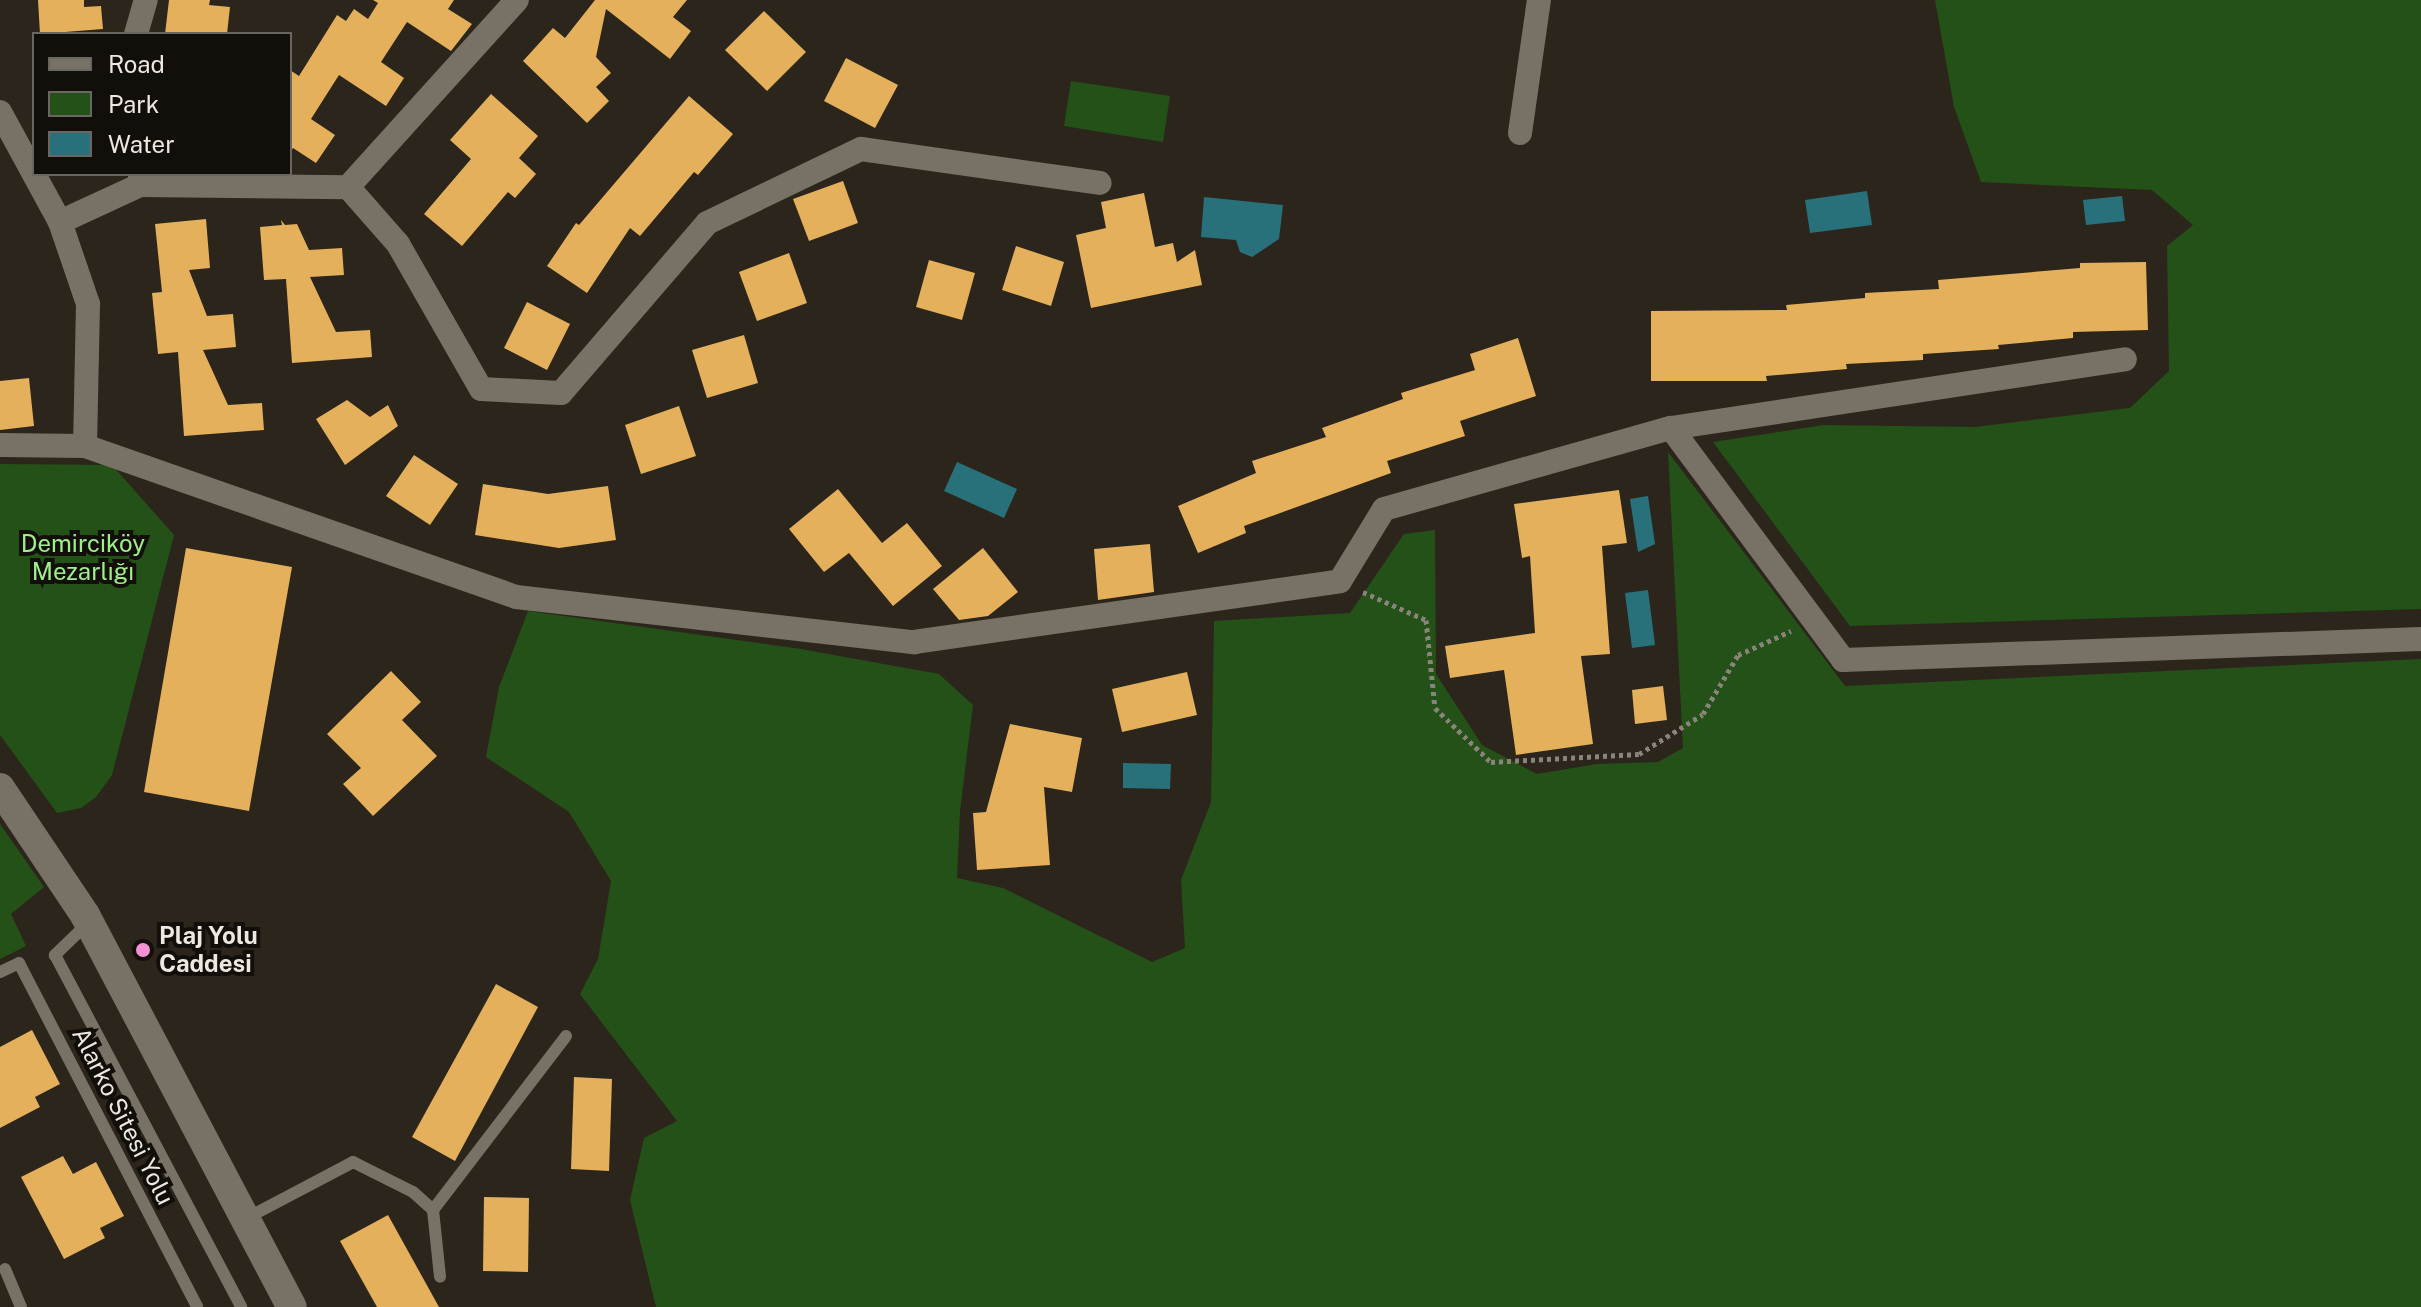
<!DOCTYPE html>
<html>
<head>
<meta charset="utf-8">
<style>
  body { margin:0 }
  #map { position:relative; width:2421px; height:1307px; overflow:hidden; background:#2c251c; font-family:"Public Sans",sans-serif }
  div>[style] { position:absolute }
  .green>* { inset:0; background:#245117 }
  .water>* { inset:0; background:#29717a }
  .building>* { inset:0; background:#e4b05b }
  .path>* { height:5px; margin-top:-2.5px; transform-origin:0; background:repeating-linear-gradient(90deg,#89837b 0 4px,transparent 0 8px) }
  .service>* { height:12px; margin:-6px; padding:0 6px; transform-origin:6px; border-radius:6px; background:#787165 }
  .minor>* { height:24px; margin:-12px; padding:0 12px; transform-origin:12px; border-radius:12px; background:#787165 }
  .tertiary>* { height:30px; margin:-15px; padding:0 15px; transform-origin:15px; border-radius:15px; background:#787165 }
  .dots>* { width:22px; height:22px; translate:-50% -50%; box-sizing:border-box; border:4px solid #120f0b; border-radius:50% }
  span { translate:-50% -50%; white-space:nowrap; text-align:center; line-height:1.15; -webkit-text-stroke:8px #120f0b; paint-order:stroke }
  .park-label { font-size:24px; color:#a0ed8c }
  .poi-label { font-size:24px; color:#ede9e2; font-weight:700 }
  .left { translate:0 -50%; text-align:left }
  .street-label { font-size:24px; color:#ede9e2 }
  .legend { position:absolute; left:32px; top:32px; width:260px; height:144px; box-sizing:border-box; background:#120f0b; border:2px solid #6a6661; margin:0; padding:10px 14px; list-style:none; font-size:24px; color:#ede9e2 }
  .legend li { display:flex; align-items:center; gap:16px; height:40px }
  .legend b { width:40px; border:2px solid #6a6661 }
</style>
</head>
<body>
<div id="map">
  <div class="green">
    <div style="clip-path:polygon(1935px 0,2421px 0,2421px 609px,1850px 626px,1713px 442px,1824px 425px,1975px 427px,2130px 408px,2169px 371px,2167px 246px,2193px 225px,2152px 190px,1981px 182px,1954px 107px)"></div>
    <div style="clip-path:polygon(1071px 81px,1170px 96px,1163px 142px,1064px 126px)"></div>
    <div style="clip-path:polygon(1668px 452px,1845px 686px,2421px 659px,2421px 1307px,656px 1307px,630px 1200px,644px 1138px,677px 1121px,580px 994px,598px 959px,611px 881px,569px 812px,486px 757px,499px 687px,528px 611px,801px 649px,939px 674px,973px 705px,960px 811px,957px 878px,1003px 888px,1152px 962px,1185px 948px,1181px 880px,1211px 802px,1214px 621px,1350px 613px,1404px 534px,1435px 530px,1436px 674px,1482px 745px,1537px 774px,1597px 764px,1658px 762px,1683px 748px)"></div>
    <div style="clip-path:polygon(0 464px,112px 465px,174px 535px,112px 775px,96px 797px,81px 808px,57px 813px,0 735px)"></div>
    <div style="clip-path:polygon(0 824px,44px 887px,11px 914px,26px 946px,0 959px)"></div>
  </div>
  <div class="water">
    <div style="clip-path:polygon(1867px 191px,1872px 225px,1810px 233px,1805px 200px)"></div>
    <div style="clip-path:polygon(2122px 196px,2125px 221px,2086px 225px,2083px 200px)"></div>
    <div style="clip-path:polygon(1204px 197px,1283px 205px,1279px 239px,1252px 257px,1240px 252px,1236px 240px,1201px 237px)"></div>
    <div style="clip-path:polygon(957px 462px,1017px 489px,1004px 518px,944px 491px)"></div>
    <div style="clip-path:polygon(1648px 496px,1655px 544px,1638px 552px,1630px 499px)"></div>
    <div style="clip-path:polygon(1648px 590px,1655px 645px,1632px 648px,1625px 593px)"></div>
    <div style="clip-path:polygon(1123px 763px,1171px 764px,1170px 789px,1123px 788px)"></div>
  </div>
  <div class="building">
    <div style="clip-path:polygon(38px 0,84px 0,84px 7px,101px 6px,103px 29px,40px 34px)"></div>
    <div style="clip-path:polygon(169px 0,210px 0,209px 5px,230px 7px,227px 34px,165px 34px)"></div>
    <div style="clip-path:polygon(373px 0,454px 0,448px 9px,472px 24px,451px 51px,407px 22px,381px 62px,404px 78px,386px 106px,339px 75px,311px 119px,335px 135px,316px 163px,293px 148px,290px 153px,290px 70px,299px 76px,337px 15px,346px 21px,354px 9px,368px 19px,378px 3px)"></div>
    <div style="clip-path:polygon(595px 0,687px 0,673px 17px,691px 31px,670px 59px,606px 9px,596px 57px,611px 73px,596px 87px,609px 101px,587px 123px,523px 61px,553px 28px,565px 38px)"></div>
    <div style="clip-path:polygon(764px 11px,806px 52px,767px 91px,725px 50px)"></div>
    <div style="clip-path:polygon(846px 58px,898px 85px,875px 128px,824px 101px)"></div>
    <div style="clip-path:polygon(491px 94px,538px 136px,519px 158px,536px 174px,515px 198px,508px 192px,462px 246px,424px 214px,471px 159px,450px 140px)"></div>
    <div style="clip-path:polygon(689px 96px,733px 134px,698px 175px,694px 172px,640px 236px,630px 228px,587px 293px,547px 266px,576px 223px,579px 225px)"></div>
    <div style="clip-path:polygon(843px 181px,858px 223px,809px 241px,793px 199px)"></div>
    <div style="clip-path:polygon(1144px 193px,1155px 247px,1173px 243px,1177px 262px,1195px 250px,1202px 285px,1091px 308px,1076px 235px,1106px 228px,1101px 202px)"></div>
    <div style="clip-path:polygon(206px 219px,210px 268px,189px 270px,207px 316px,233px 314px,236px 347px,203px 350px,228px 405px,262px 403px,264px 430px,184px 436px,178px 352px,158px 354px,152px 293px,162px 292px,155px 224px)"></div>
    <div style="clip-path:polygon(281px 220px,285px 225px,297px 224px,309px 250px,342px 248px,344px 275px,310px 277px,336px 332px,370px 330px,372px 357px,292px 363px,286px 279px,264px 280px,260px 227px,282px 225px)"></div>
    <div style="clip-path:polygon(1016px 246px,1064px 262px,1051px 306px,1002px 290px)"></div>
    <div style="clip-path:polygon(789px 253px,807px 303px,757px 321px,739px 272px)"></div>
    <div style="clip-path:polygon(929px 260px,975px 273px,962px 320px,916px 307px)"></div>
    <div style="clip-path:polygon(2146px 262px,2148px 330px,2073px 332px,2073px 338px,1998px 345px,1999px 349px,1923px 354px,1923px 360px,1846px 364px,1847px 369px,1766px 376px,1767px 381px,1651px 381px,1651px 311px,1787px 310px,1786px 305px,1865px 298px,1865px 293px,1939px 289px,1938px 280px,2080px 268px,2080px 263px)"></div>
    <div style="clip-path:polygon(527px 302px,570px 324px,547px 370px,504px 348px)"></div>
    <div style="clip-path:polygon(744px 335px,758px 383px,707px 398px,692px 350px)"></div>
    <div style="clip-path:polygon(1518px 338px,1536px 396px,1460px 421px,1465px 436px,1387px 461px,1391px 473px,1244px 526px,1246px 533px,1198px 553px,1178px 506px,1256px 473px,1252px 461px,1326px 437px,1322px 428px,1403px 399px,1401px 393px,1475px 370px,1470px 354px)"></div>
    <div style="clip-path:polygon(29px 378px,34px 426px,0 430px,0 381px)"></div>
    <div style="clip-path:polygon(347px 400px,370px 417px,388px 405px,398px 426px,345px 465px,316px 419px)"></div>
    <div style="clip-path:polygon(679px 406px,696px 456px,641px 474px,625px 425px)"></div>
    <div style="clip-path:polygon(414px 455px,458px 484px,430px 525px,386px 496px)"></div>
    <div style="clip-path:polygon(483px 484px,548px 494px,608px 486px,616px 540px,559px 548px,475px 535px)"></div>
    <div style="clip-path:polygon(838px 489px,882px 543px,907px 523px,942px 566px,893px 606px,849px 553px,824px 572px,789px 529px)"></div>
    <div style="clip-path:polygon(1619px 490px,1627px 543px,1602px 546px,1610px 654px,1581px 656px,1593px 744px,1516px 755px,1504px 670px,1450px 678px,1445px 646px,1535px 633px,1530px 556px,1522px 558px,1514px 504px)"></div>
    <div style="clip-path:polygon(1150px 544px,1154px 592px,1098px 600px,1094px 549px)"></div>
    <div style="clip-path:polygon(186px 548px,292px 567px,249px 811px,144px 792px)"></div>
    <div style="clip-path:polygon(983px 548px,1018px 592px,988px 616px,959px 620px,933px 589px)"></div>
    <div style="clip-path:polygon(391px 671px,421px 702px,402px 720px,437px 756px,373px 816px,343px 784px,361px 768px,327px 734px)"></div>
    <div style="clip-path:polygon(1187px 672px,1197px 715px,1122px 732px,1112px 689px)"></div>
    <div style="clip-path:polygon(1663px 686px,1667px 720px,1635px 724px,1632px 690px)"></div>
    <div style="clip-path:polygon(1010px 724px,1082px 738px,1072px 792px,1044px 787px,1050px 865px,977px 870px,973px 813px,986px 812px)"></div>
    <div style="clip-path:polygon(496px 984px,538px 1007px,455px 1161px,412px 1137px)"></div>
    <div style="clip-path:polygon(32px 1030px,60px 1084px,35px 1097px,40px 1107px,0 1128px,0 1047px)"></div>
    <div style="clip-path:polygon(574px 1077px,612px 1079px,609px 1171px,571px 1169px)"></div>
    <div style="clip-path:polygon(63px 1156px,73px 1174px,96px 1162px,124px 1216px,100px 1228px,105px 1238px,64px 1259px,21px 1177px)"></div>
    <div style="clip-path:polygon(484px 1197px,529px 1198px,528px 1272px,483px 1271px)"></div>
    <div style="clip-path:polygon(388px 1215px,439px 1307px,377px 1307px,340px 1241px)"></div>
  </div>
  <div class="path">
    <div style="left:1363px;top:592px;width:69px;rotate:24deg"></div>
    <div style="left:1426px;top:620px;width:88px;rotate:84.2deg"></div>
    <div style="left:1435px;top:708px;width:78px;rotate:44deg"></div>
    <div style="left:1491px;top:762px;width:148px;rotate:-3.1deg"></div>
    <div style="left:1639px;top:754px;width:75px;rotate:-32deg"></div>
    <div style="left:1703px;top:714px;width:69px;rotate:-59.3deg"></div>
    <div style="left:1738px;top:655px;width:58px;rotate:-24.4deg"></div>
  </div>
  <div class="service">
    <div style="left:87px;top:924px;width:45px;rotate:135.9deg"></div>
    <div style="left:55px;top:955px;width:398px;rotate:62.1deg"></div>
    <div style="left:0;top:972px;width:21px;rotate:-25deg"></div>
    <div style="left:19px;top:963px;width:387px;rotate:62.6deg"></div>
    <div style="left:433px;top:1210px;width:219px;rotate:-52.6deg"></div>
    <div style="left:245px;top:1219px;width:122px;rotate:-27.8deg"></div>
    <div style="left:353px;top:1162px;width:67px;rotate:26.6deg"></div>
    <div style="left:413px;top:1192px;width:27px;rotate:42deg"></div>
    <div style="left:433px;top:1210px;width:67px;rotate:84deg"></div>
    <div style="left:5px;top:1269px;width:41px;rotate:67.2deg"></div>
  </div>
  <div class="minor">
    <div style="left:136px;top:34px;width:35px;rotate:-74deg"></div>
    <div style="left:0;top:112px;width:125px;rotate:61.4deg"></div>
    <div style="left:60px;top:222px;width:87px;rotate:71.1deg"></div>
    <div style="left:88px;top:304px;width:142px;rotate:91.2deg"></div>
    <div style="left:85px;top:446px;width:457px;rotate:19.3deg"></div>
    <div style="left:516px;top:597px;width:401px;rotate:6.5deg"></div>
    <div style="left:914px;top:642px;width:430px;rotate:-8.1deg"></div>
    <div style="left:1340px;top:581px;width:84px;rotate:-58.6deg"></div>
    <div style="left:1384px;top:509px;width:298px;rotate:-15.8deg"></div>
    <div style="left:1671px;top:428px;width:459px;rotate:-8.6deg"></div>
    <div style="left:1520px;top:133px;width:134px;rotate:-81.9deg"></div>
    <div style="left:140px;top:185px;width:208px;rotate:0.6deg"></div>
    <div style="left:348px;top:187px;width:76px;rotate:48.7deg"></div>
    <div style="left:398px;top:244px;width:167px;rotate:60.2deg"></div>
    <div style="left:481px;top:389px;width:80px;rotate:2.9deg"></div>
    <div style="left:561px;top:393px;width:224px;rotate:-49.3deg"></div>
    <div style="left:707px;top:223px;width:171px;rotate:-25.7deg"></div>
    <div style="left:861px;top:149px;width:241px;rotate:8.1deg"></div>
    <div style="left:348px;top:187px;width:252px;rotate:-47.9deg"></div>
    <div style="left:60px;top:222px;width:88px;rotate:-24.8deg"></div>
    <div style="left:140px;top:185px;width:11px;rotate:-90deg"></div>
    <div style="left:1671px;top:428px;width:289px;rotate:53.4deg"></div>
    <div style="left:1843px;top:660px;width:578px;rotate:-2.08deg"></div>
    <div style="left:0;top:445px;width:85px;rotate:0.7deg"></div>
  </div>
  <div class="tertiary">
    <div style="left:0;top:788px;width:153px;rotate:56.2deg"></div>
    <div style="left:85px;top:915px;width:443px;rotate:62.2deg"></div>
  </div>
  <div class="dots">
    <div style="left:143px;top:950px;background:#f391d6"></div>
  </div>
  <div class="park-label">
    <span style="left:83px;top:558px">Demirciköy<br>Mezarlığı</span>
  </div>
  <div class="poi-label">
    <span class="left" style="left:159px;top:950px">Plaj Yolu<br>Caddesi</span>
  </div>
  <div class="street-label">
    <span style="left:123px;top:1116px;rotate:63deg">Alarko Sitesi Yolu</span>
  </div>
  <ul class="legend">
  <li><b style="height:10px;background:#787165"></b>Road</li>
  <li><b style="height:22px;background:#245117"></b>Park</li>
  <li><b style="height:22px;background:#29717a"></b>Water</li>
  </ul>
</div>
</body>
</html>
